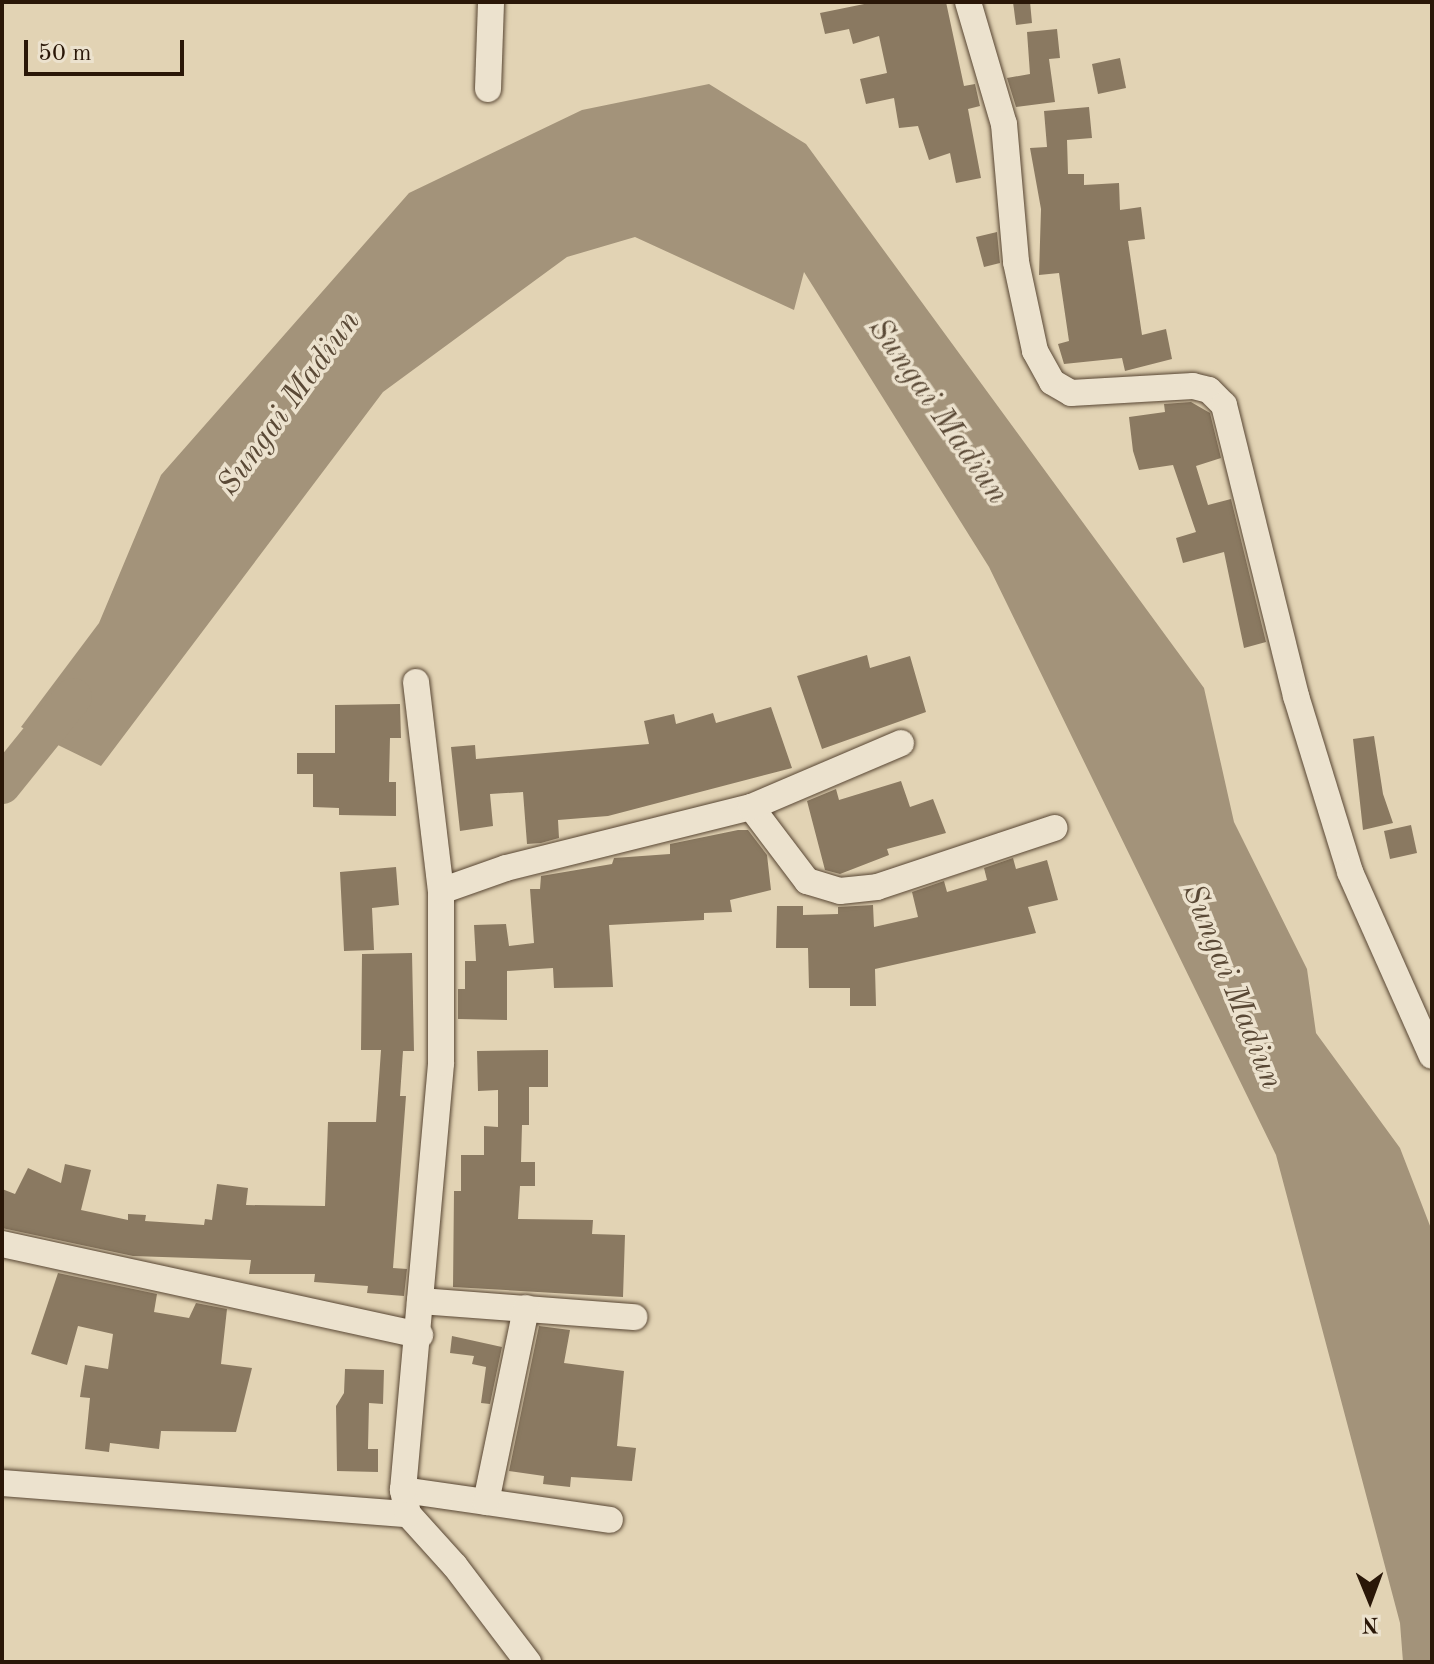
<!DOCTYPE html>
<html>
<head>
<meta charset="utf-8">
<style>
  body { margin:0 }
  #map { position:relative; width:1434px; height:1664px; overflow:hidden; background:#e2d3b4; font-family:"Old Standard TT",serif }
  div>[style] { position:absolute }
  .water>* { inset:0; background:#a3937a }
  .river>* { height:38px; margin:-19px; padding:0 19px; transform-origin:19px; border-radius:19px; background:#a3937a }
  .building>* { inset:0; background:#8a7961 }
  .roads { filter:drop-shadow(0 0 2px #584633) drop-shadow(0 0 2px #584633) }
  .minor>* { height:26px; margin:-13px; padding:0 13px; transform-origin:13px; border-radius:13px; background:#ece2ce }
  span { translate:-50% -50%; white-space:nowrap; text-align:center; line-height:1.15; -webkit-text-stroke:7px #ece2ce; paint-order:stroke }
  .water-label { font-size:32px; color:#5a4936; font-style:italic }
  .frame { position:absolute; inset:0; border:4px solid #2a1708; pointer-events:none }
  .north { position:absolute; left:1330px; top:1560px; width:80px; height:80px; -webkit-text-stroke:6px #ece2ce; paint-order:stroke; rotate:179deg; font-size:22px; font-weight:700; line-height:32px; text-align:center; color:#2a1708 }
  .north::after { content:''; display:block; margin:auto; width:28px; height:36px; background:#2a1708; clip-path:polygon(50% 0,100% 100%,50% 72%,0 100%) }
  .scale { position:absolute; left:24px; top:40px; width:160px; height:36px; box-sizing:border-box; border:4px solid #2a1708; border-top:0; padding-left:10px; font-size:24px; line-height:28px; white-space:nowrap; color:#2a1708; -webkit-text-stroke:6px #ece2ce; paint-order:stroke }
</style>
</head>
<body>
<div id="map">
  <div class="water">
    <div style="clip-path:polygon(709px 84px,806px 144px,1204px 688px,1234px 822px,1307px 969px,1316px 1033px,1400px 1148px,1432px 1231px,1432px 1662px,1403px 1662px,1400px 1623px,1276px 1155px,989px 567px,804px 272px,794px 310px,635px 237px,567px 257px,383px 392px,101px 766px,21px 727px,99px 623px,161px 475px,409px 193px,582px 110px)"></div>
  </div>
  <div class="river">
    <div style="left:2px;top:785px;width:113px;rotate:-51.1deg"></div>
  </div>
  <div class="building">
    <div style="clip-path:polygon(874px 2px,946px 2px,964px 86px,975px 84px,980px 106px,968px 109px,981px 178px,956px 183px,950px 153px,929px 160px,918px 126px,899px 128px,894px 98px,866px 104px,860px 79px,887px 73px,879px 36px,853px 44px,849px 29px,825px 34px,820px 13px)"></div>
    <div style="clip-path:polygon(1013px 2px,1030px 2px,1032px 23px,1016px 25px)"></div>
    <div style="clip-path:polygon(1057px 29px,1060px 58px,1049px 59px,1055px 102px,1016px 107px,1007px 78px,1030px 74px,1027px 32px)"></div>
    <div style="clip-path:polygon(1120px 58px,1126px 88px,1098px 94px,1092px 64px)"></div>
    <div style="clip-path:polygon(1089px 107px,1092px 138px,1067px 140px,1068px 174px,1084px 174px,1084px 185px,1119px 183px,1120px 210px,1141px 207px,1145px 239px,1128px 241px,1142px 335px,1166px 329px,1172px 359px,1125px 371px,1122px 358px,1064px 364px,1058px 344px,1069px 341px,1059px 273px,1039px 275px,1041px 209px,1030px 148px,1047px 147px,1044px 111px)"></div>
    <div style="clip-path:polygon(997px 232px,1000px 263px,984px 267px,976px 237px)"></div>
    <div style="clip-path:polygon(1191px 402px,1210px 413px,1221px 458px,1196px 466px,1208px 505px,1231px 499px,1266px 642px,1244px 648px,1224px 552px,1183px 563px,1176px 538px,1196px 532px,1173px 465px,1139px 470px,1133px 451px,1129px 417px,1165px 412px,1164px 404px)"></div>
    <div style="clip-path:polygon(867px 655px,870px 668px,910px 656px,926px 712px,822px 749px,797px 676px)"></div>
    <div style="clip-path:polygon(400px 704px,401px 738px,390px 738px,389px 782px,396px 782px,396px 816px,339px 815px,339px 808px,313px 807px,313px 774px,297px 774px,297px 753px,335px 753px,335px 705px)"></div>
    <div style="clip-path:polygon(771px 707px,792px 768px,608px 816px,558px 820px,559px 838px,541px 843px,527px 844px,523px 792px,490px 794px,493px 826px,460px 831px,451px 747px,475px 745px,476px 759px,649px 744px,644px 721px,674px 714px,676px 724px,713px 713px,716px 723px)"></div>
    <div style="clip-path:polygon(1374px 736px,1383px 794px,1393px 823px,1363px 830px,1353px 739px)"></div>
    <div style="clip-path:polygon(901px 781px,910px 807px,933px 799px,946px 833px,887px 849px,889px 855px,840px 874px,825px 870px,807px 801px,836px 789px,839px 800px)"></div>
    <div style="clip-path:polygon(1411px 825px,1417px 853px,1390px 859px,1384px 831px)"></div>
    <div style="clip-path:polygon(738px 830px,748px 830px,767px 855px,771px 890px,730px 900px,732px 912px,704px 913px,704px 920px,609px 925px,613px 987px,554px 988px,553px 968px,507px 971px,507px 1020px,458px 1019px,458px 989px,465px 989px,465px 961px,476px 961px,474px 925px,506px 924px,509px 946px,534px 943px,530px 889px,540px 889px,541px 876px,612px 864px,614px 858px,670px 854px,670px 844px)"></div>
    <div style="clip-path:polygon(1013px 858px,1016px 869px,1047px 860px,1058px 900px,1028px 907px,1036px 933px,875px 969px,876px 1006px,850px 1006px,850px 988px,809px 988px,808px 948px,776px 948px,777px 906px,803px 906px,803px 915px,838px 914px,838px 907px,873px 905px,874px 927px,918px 917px,912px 892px,944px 881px,947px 892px,987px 880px,984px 868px)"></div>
    <div style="clip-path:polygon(396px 867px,399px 905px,372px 908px,374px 950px,344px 951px,340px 872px)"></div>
    <div style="clip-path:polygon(412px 953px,414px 1051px,403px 1051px,400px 1096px,406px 1096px,393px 1268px,407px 1269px,404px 1296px,367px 1293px,368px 1286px,314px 1282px,315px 1274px,249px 1274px,251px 1260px,133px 1256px,2px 1228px,2px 1189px,15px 1194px,28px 1168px,61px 1183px,65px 1164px,91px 1170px,81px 1210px,128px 1220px,128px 1214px,146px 1215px,145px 1221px,204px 1225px,205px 1219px,212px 1220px,217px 1184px,248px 1188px,246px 1205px,325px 1206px,328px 1122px,376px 1122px,381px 1050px,361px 1050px,362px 954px)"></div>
    <div style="clip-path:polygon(548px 1050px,548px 1087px,529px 1087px,529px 1125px,522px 1125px,521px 1162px,535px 1162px,535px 1186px,520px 1186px,518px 1219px,593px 1220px,592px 1234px,625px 1235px,623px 1297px,453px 1287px,454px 1191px,461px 1191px,461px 1155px,484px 1155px,484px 1126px,498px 1127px,498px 1090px,478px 1091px,477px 1051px)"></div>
    <div style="clip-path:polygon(58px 1273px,157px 1294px,154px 1312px,189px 1318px,196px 1303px,227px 1309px,221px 1364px,252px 1368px,236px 1432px,161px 1431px,159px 1449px,110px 1443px,109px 1452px,85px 1449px,90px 1398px,80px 1397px,85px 1365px,108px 1369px,113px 1334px,78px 1326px,67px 1365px,31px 1354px)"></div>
    <div style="clip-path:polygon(539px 1326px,570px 1330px,564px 1363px,624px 1371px,617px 1446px,636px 1448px,632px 1481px,571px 1477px,570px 1487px,543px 1484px,544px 1476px,509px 1471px)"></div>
    <div style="clip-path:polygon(452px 1336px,502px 1347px,490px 1404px,481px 1403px,486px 1367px,472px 1364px,474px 1356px,450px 1353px)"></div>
    <div style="clip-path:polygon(345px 1369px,384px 1370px,383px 1404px,369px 1403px,368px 1449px,378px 1449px,378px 1472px,337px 1471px,336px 1406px,344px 1393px)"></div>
  </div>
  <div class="roads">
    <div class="minor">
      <div style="left:968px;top:2px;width:127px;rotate:73.6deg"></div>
      <div style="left:1004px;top:124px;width:139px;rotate:85deg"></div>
      <div style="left:1016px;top:262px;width:91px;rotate:77.9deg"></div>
      <div style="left:1035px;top:351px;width:35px;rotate:61deg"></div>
      <div style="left:1052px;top:382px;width:22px;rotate:30deg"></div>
      <div style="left:1071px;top:393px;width:122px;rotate:-3.3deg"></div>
      <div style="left:1193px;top:386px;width:16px;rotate:14deg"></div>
      <div style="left:1209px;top:390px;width:21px;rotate:45deg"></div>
      <div style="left:1224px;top:405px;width:300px;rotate:76.1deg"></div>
      <div style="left:1296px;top:696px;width:184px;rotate:72.9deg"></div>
      <div style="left:1350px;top:872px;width:201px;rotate:66deg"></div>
      <div style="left:488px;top:89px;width:87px;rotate:-88deg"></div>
      <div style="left:416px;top:682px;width:210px;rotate:83.2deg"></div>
      <div style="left:751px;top:807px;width:93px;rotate:52.9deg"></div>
      <div style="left:807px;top:881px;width:34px;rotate:17deg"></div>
      <div style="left:840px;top:891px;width:37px;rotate:-6deg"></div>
      <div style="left:877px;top:887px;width:187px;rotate:-18.4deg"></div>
      <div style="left:2px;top:1244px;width:428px;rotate:12.3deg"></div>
      <div style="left:420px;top:1301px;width:215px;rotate:4.3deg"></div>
      <div style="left:2px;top:1483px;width:407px;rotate:4.4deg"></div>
      <div style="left:408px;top:1514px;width:70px;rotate:47.9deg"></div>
      <div style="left:455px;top:1566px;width:121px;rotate:52.8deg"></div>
      <div style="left:403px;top:1490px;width:209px;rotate:8.2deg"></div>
      <div style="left:486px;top:1502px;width:198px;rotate:-78.3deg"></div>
      <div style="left:408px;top:1514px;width:25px;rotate:-102deg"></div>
      <div style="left:403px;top:1490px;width:429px;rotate:-84.9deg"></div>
      <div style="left:441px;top:1063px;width:172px;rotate:-90deg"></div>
      <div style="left:441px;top:891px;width:69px;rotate:-19.5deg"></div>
      <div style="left:506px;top:868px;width:252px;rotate:-14deg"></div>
      <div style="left:751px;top:807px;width:163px;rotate:-23.1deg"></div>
    </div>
  </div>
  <div class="water-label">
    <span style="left:290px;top:404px;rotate:-54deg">Sungai Madiun</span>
    <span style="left:937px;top:412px;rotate:55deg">Sungai Madiun</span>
    <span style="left:1231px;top:987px;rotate:68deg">Sungai Madiun</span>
  </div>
  <div class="frame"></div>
  <div class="north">N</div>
  <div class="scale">50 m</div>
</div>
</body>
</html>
